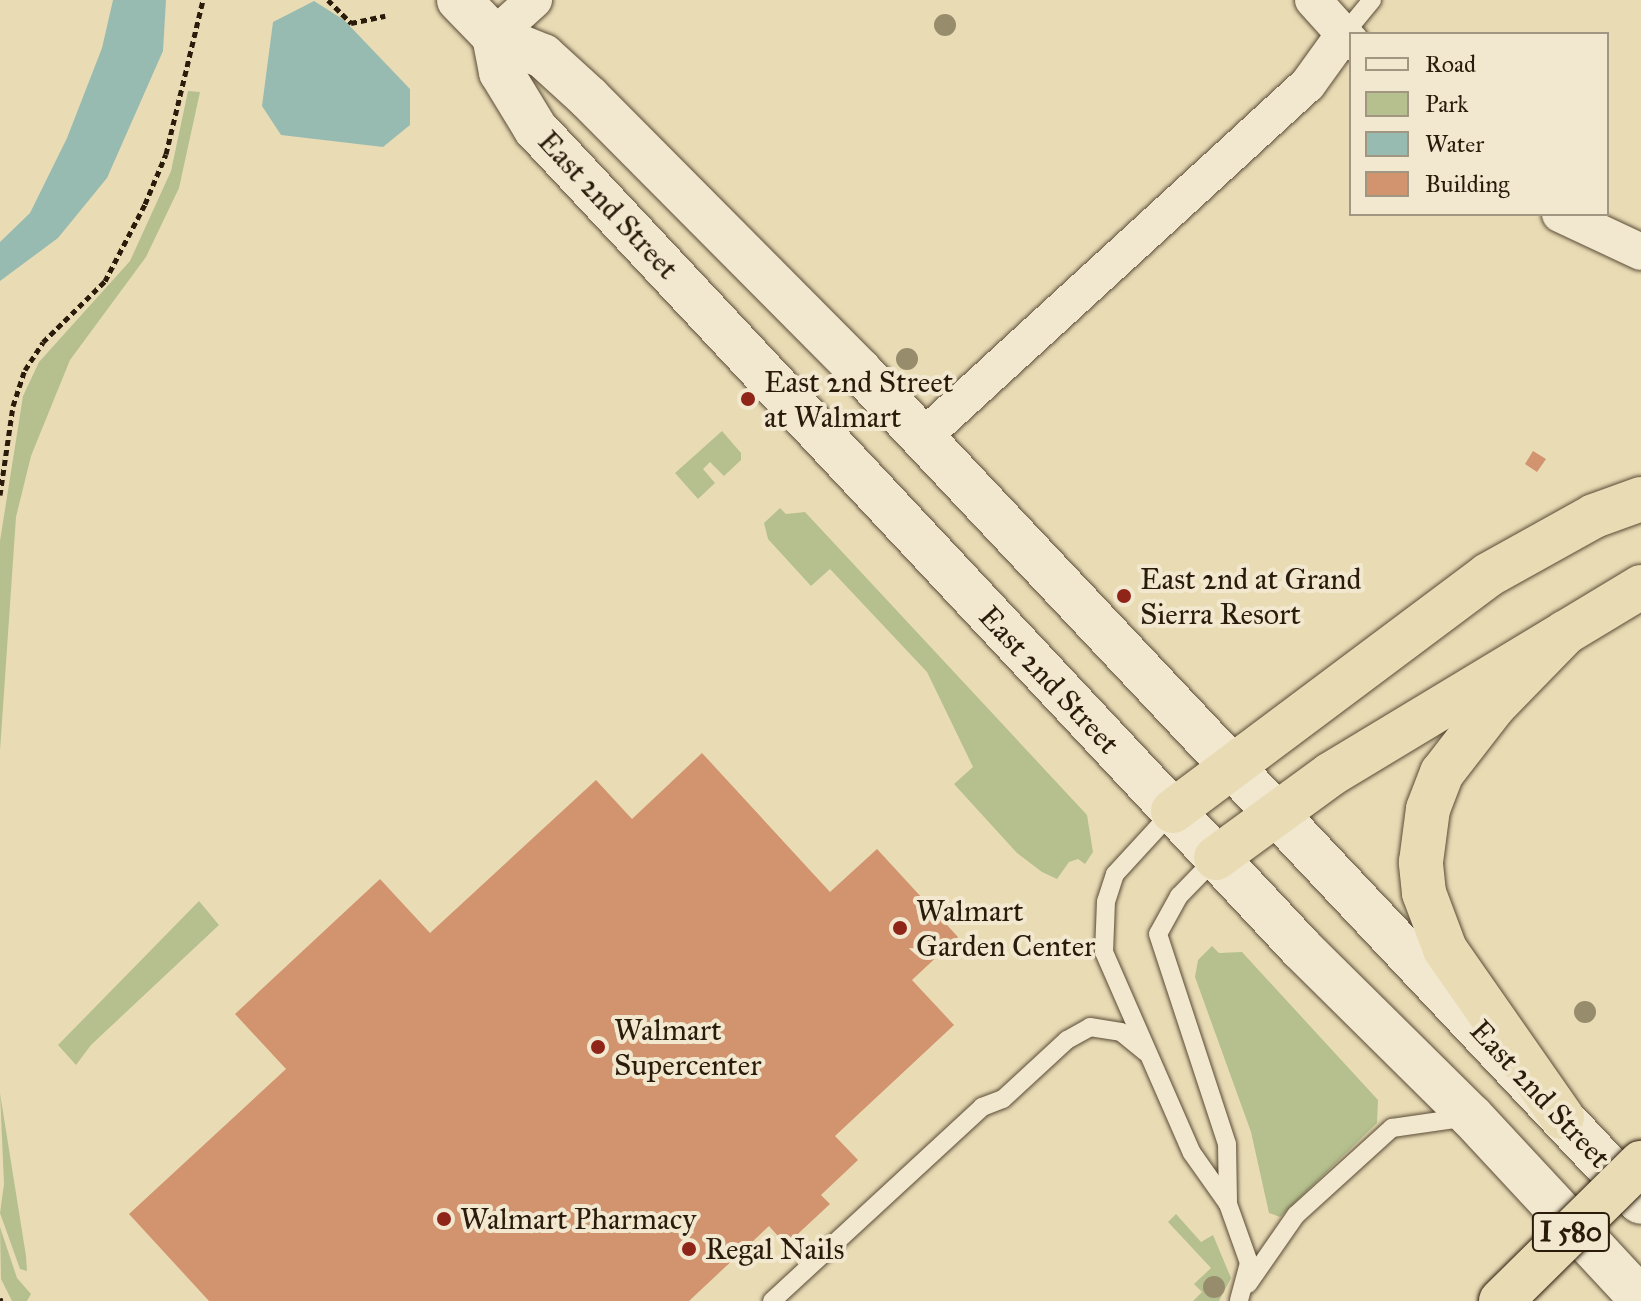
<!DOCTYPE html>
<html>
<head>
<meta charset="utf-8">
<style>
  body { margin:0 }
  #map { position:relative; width:1641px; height:1301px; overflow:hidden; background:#e9dcb5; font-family:"IM FELL Great Primer",serif }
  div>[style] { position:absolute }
  .green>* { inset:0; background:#b5c08e }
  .water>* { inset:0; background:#97bbb1 }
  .building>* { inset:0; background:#d1946e }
  .path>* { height:5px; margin-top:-2.5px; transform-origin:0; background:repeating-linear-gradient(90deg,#2a1b0b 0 6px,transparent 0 10px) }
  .roads { filter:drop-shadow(0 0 2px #5a4b36) drop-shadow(0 0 2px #5a4b36) }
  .service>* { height:18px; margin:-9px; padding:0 9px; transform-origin:9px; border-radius:9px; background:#f1e8cf }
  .minor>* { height:36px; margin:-18px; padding:0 18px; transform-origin:18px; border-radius:18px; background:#f1e8cf }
  .secondary>* { height:44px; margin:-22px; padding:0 22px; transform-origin:22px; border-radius:22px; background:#f1e8cf }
  .motorway>* { height:44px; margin:-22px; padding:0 22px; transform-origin:22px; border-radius:22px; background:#e9dcb5 }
  .bridges { filter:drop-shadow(0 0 2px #2a1b0b) drop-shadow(0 0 2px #2a1b0b) }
  .motorway-bridge>* { height:44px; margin:-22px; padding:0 22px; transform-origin:22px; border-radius:22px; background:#e9dcb5 }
  .trees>* { width:22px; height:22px; margin:-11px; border-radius:50%; background:#978d6d }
  .dots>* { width:22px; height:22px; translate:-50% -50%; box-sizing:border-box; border:4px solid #f1e8cf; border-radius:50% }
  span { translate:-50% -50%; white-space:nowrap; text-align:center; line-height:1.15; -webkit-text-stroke:8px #f1e8cf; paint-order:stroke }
  .shield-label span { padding:2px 6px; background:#f1e8cf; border:2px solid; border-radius:6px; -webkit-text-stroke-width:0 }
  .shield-label { font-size:28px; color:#2a1b0b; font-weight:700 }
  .street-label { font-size:30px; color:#2a1b0b }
  .poi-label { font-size:30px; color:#2a1b0b }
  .left { translate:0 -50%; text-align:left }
  .legend { position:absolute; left:1349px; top:32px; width:260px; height:184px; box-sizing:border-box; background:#f1e8cf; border:2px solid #a19681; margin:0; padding:10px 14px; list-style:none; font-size:24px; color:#2a1b0b }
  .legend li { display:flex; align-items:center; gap:16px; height:40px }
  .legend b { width:40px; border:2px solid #a19681 }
</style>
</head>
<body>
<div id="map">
  <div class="green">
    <div style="clip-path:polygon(188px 91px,200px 92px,179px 188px,146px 257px,70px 360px,31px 456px,16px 517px,0 751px,0 541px,23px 396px,39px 362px,130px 261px,171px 171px)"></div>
    <div style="clip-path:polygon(722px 431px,741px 453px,741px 460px,724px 476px,710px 462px,703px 469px,715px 483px,698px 499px,675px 473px)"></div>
    <div style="clip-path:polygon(780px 508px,786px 514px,805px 512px,1087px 815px,1093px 852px,1085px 864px,1078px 859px,1069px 862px,1057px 879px,1042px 872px,1017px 853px,954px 784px,973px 767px,927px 672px,830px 569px,811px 586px,768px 539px,764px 523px)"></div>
    <div style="clip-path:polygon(199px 901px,219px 925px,91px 1045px,76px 1065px,58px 1045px)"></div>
    <div style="clip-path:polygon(1212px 946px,1219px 953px,1242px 952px,1378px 1100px,1377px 1123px,1280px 1217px,1269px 1213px,1251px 1132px,1195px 977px,1198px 960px)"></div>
    <div style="clip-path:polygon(0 1093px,26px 1256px,27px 1271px,20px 1269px,0 1213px,4px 1184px)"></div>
    <div style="clip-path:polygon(1176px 1214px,1201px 1242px,1213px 1235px,1231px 1278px,1219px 1301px,1193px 1301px,1202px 1292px,1194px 1284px,1211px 1268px,1168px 1222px)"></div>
    <div style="clip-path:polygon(0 1227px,17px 1278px,31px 1294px,27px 1301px,12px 1301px,1px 1279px)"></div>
  </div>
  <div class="water">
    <div style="clip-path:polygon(113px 0,166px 0,163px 51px,107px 178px,58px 238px,0 281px,0 242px,30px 213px,67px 138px,102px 48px)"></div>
    <div style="clip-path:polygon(314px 1px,344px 20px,410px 89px,410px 125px,383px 147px,281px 135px,262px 106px,273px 22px)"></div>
  </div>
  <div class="building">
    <div style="clip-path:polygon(1533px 451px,1546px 459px,1537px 472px,1525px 464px)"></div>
    <div style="clip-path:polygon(702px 753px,830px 892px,877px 849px,958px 937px,912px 980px,954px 1025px,835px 1136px,858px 1160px,821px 1195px,830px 1204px,786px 1245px,769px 1226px,689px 1301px,209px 1301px,129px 1214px,286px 1069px,235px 1014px,380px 879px,430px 933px,596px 780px,632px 819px)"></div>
  </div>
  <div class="path">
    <div style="left:328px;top:0;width:33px;rotate:45deg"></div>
    <div style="left:351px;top:23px;width:35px;rotate:-12deg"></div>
    <div style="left:0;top:495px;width:90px;rotate:-81.7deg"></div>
    <div style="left:13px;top:406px;width:38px;rotate:-72deg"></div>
    <div style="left:25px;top:370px;width:33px;rotate:-57deg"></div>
    <div style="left:43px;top:342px;width:87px;rotate:-44.5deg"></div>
    <div style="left:105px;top:281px;width:87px;rotate:-62.5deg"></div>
    <div style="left:145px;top:204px;width:54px;rotate:-67.2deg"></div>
    <div style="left:166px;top:154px;width:158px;rotate:-76.5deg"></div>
    <div style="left:0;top:1298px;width:3px;rotate:72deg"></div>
  </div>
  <div class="roads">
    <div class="service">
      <div style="left:1344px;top:34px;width:44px;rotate:-50.5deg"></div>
      <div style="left:1173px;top:811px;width:86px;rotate:132.6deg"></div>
      <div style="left:1115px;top:874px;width:28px;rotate:108deg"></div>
      <div style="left:1106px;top:901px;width:51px;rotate:92.2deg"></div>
      <div style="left:1104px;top:952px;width:219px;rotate:66.4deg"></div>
      <div style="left:1192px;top:1153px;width:62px;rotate:54.8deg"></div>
      <div style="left:1228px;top:1204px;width:63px;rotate:70.4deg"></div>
      <div style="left:1249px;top:1263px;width:39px;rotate:105deg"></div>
      <div style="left:1216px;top:858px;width:53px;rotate:134.2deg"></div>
      <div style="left:1179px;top:896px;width:43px;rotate:118.9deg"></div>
      <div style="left:1158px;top:934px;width:221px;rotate:71.8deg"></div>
      <div style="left:1227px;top:1144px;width:60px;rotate:89deg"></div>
      <div style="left:1248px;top:1284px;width:84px;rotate:-55.2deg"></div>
      <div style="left:1296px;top:1215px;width:130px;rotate:-42.2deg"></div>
      <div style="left:1392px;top:1128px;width:77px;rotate:-8.2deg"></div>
      <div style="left:772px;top:1301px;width:286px;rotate:-42.7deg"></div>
      <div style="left:982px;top:1107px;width:22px;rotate:-21deg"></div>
      <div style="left:1003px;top:1099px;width:87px;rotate:-42.7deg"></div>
      <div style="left:1067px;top:1040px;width:26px;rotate:-29deg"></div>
      <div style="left:1090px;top:1027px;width:31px;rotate:9deg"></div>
      <div style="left:1121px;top:1032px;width:32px;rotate:39deg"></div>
    </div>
    <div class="minor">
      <div style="left:1313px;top:0;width:57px;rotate:47.9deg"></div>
      <div style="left:494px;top:36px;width:54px;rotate:-42deg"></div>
      <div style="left:1560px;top:214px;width:89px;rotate:25.1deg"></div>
      <div style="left:923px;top:437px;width:522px;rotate:-42.52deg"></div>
      <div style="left:1308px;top:84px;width:62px;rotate:-54.2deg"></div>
    </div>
    <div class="secondary">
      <div style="left:459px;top:0;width:50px;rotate:45.8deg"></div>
      <div style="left:494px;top:36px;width:53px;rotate:22.2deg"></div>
      <div style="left:543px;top:56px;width:62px;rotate:42.4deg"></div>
      <div style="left:589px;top:98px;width:385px;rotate:45.2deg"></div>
      <div style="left:860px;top:371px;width:1140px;rotate:46.78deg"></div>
      <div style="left:494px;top:36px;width:37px;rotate:79deg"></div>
      <div style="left:501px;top:72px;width:66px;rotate:58.7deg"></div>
      <div style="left:535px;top:128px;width:1122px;rotate:46.95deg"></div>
      <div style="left:1301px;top:948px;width:239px;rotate:44.7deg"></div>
      <div style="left:1471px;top:1116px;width:250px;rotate:47.1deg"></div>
    </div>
    <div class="motorway">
      <div style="left:1173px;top:811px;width:394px;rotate:-36.8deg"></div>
      <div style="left:1488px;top:575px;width:121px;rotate:-29.1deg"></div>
      <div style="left:1594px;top:516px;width:50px;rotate:-19.9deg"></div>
      <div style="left:1216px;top:858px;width:142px;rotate:-36.1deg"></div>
      <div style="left:1331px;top:774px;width:362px;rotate:-31.1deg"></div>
      <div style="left:1562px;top:1117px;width:205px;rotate:-124.9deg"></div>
      <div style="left:1445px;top:949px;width:60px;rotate:-110.6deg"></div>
      <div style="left:1424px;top:893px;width:31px;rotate:-96deg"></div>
      <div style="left:1421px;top:862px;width:53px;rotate:-82.5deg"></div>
      <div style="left:1428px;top:809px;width:39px;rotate:-69deg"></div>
      <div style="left:1442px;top:773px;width:85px;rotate:-52.2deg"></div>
      <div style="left:1494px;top:706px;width:103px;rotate:-45.8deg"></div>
    </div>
  </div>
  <div class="bridges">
    <div class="motorway-bridge">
      <div style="left:1501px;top:1301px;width:197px;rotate:-44.6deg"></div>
    </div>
  </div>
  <div class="trees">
    <div style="left:945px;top:25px"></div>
    <div style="left:907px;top:359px"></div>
    <div style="left:1585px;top:1012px"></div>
    <div style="left:1214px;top:1287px"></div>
  </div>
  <div class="dots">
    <div style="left:748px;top:399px;background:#8f2418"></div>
    <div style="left:1124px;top:596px;background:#8f2418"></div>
    <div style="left:900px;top:928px;background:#8f2418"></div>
    <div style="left:598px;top:1047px;background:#8f2418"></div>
    <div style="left:444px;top:1219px;background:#8f2418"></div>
    <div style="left:689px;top:1249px;background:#8f2418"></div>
  </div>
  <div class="shield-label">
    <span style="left:1571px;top:1232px">I 580</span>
  </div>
  <div class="street-label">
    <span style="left:608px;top:205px;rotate:47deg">East 2nd Street</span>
    <span style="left:1049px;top:680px;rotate:47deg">East 2nd Street</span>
    <span style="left:1540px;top:1094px;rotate:47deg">East 2nd Street</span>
  </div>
  <div class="poi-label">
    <span class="left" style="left:764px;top:399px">East 2nd Street<br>at Walmart</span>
    <span class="left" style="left:1140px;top:596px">East 2nd at Grand<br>Sierra Resort</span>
    <span class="left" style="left:916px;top:928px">Walmart<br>Garden Center</span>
    <span class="left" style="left:614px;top:1047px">Walmart<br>Supercenter</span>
    <span class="left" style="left:460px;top:1219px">Walmart Pharmacy</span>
    <span class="left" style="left:705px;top:1249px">Regal Nails</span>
  </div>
  <ul class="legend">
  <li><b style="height:10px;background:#f1e8cf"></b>Road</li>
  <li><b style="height:22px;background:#b5c08e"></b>Park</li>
  <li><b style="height:22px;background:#97bbb1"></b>Water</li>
  <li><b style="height:22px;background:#d1946e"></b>Building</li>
  </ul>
</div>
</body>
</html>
